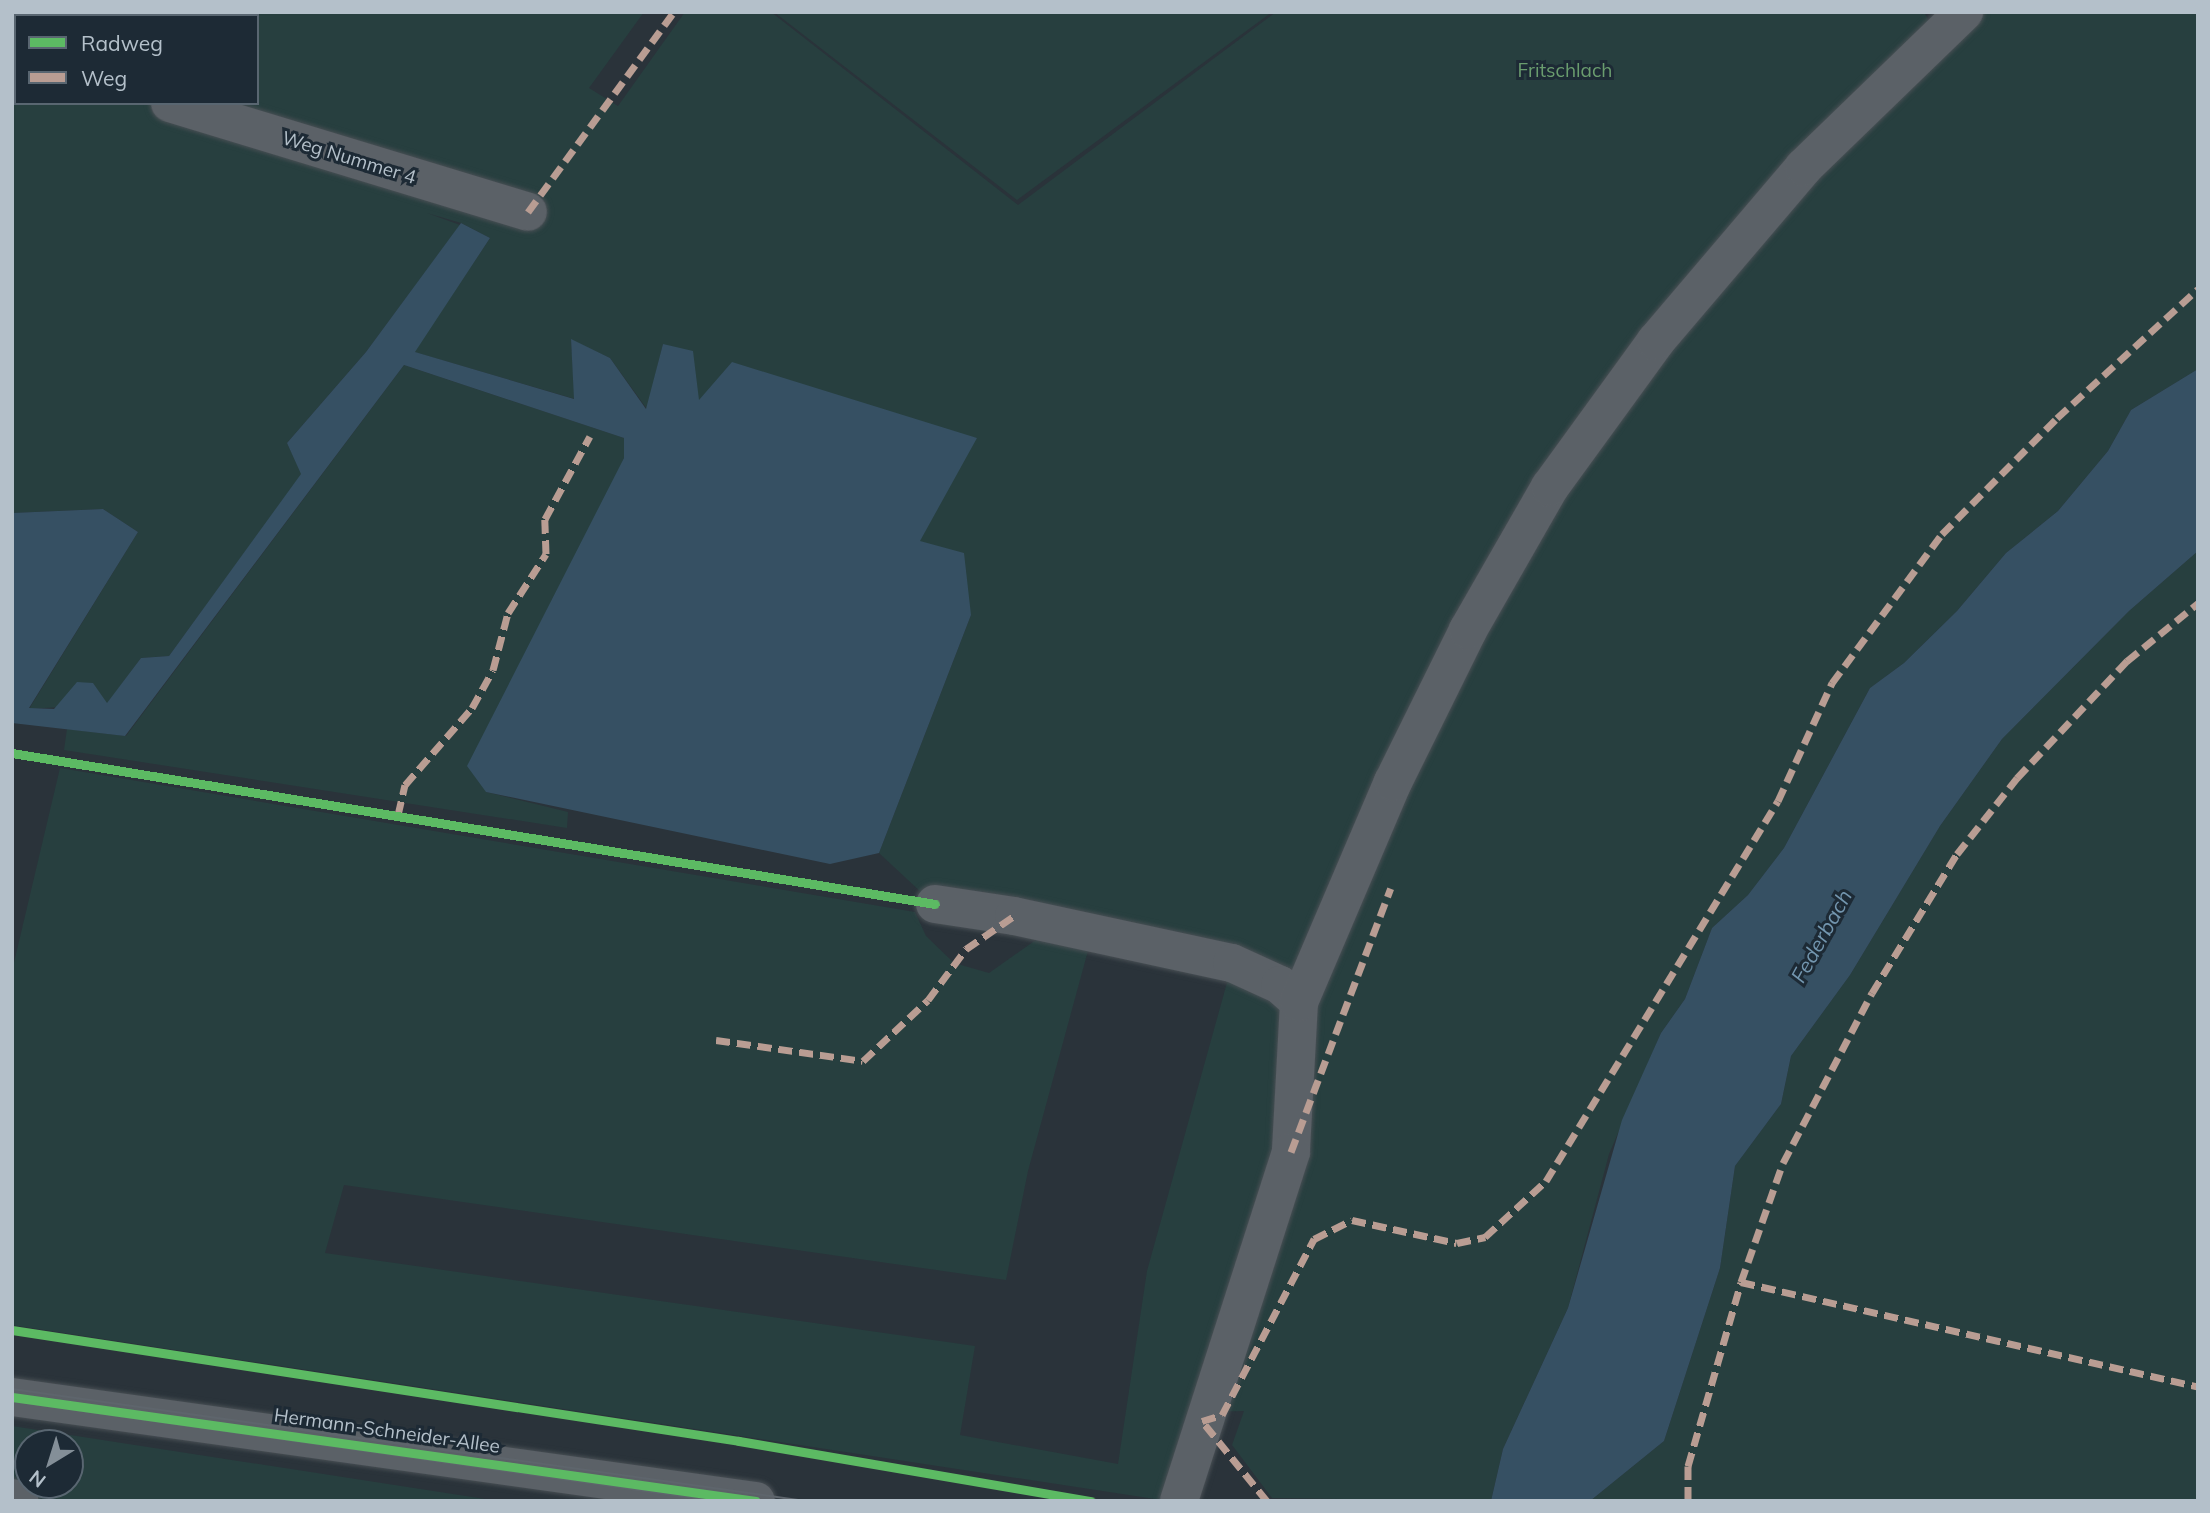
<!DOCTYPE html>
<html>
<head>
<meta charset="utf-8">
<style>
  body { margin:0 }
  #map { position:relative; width:2210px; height:1513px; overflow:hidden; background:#2a333a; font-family:Mulish,sans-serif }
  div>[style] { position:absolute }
  .green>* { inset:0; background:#273f3f }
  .water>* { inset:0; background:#365063 }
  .roads { filter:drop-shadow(0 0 2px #484f54) drop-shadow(0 0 2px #484f54) }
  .minor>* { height:38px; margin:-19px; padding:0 19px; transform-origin:19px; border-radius:19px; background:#5b6167 }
  .tram>* { height:2px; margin:-1px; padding:0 1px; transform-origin:1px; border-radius:1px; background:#5e656c }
  .quiet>* { height:7px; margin-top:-3.5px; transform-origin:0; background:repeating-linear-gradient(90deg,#b99d93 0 14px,transparent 0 21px) }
  .cycleway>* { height:9px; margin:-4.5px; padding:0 4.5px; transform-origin:4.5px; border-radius:4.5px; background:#5cba63 }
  span { translate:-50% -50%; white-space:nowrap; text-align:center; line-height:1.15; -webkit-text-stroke:6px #1d2a35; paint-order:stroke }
  .park-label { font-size:19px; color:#6a9c6e }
  .street-label { font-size:19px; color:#b4c0ca }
  .water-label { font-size:21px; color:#7396af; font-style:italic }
  .frame { position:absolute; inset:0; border:14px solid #b4c0ca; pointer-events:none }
  .legend { position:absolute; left:14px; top:14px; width:245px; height:91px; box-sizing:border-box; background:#1d2a35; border:2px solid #596671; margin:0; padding:9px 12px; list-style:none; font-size:21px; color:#b4c0ca }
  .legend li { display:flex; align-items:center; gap:14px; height:35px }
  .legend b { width:35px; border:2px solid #596671 }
  .north { position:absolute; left:14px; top:1429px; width:70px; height:70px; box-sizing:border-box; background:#1d2a35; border:2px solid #596671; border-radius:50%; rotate:218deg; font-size:19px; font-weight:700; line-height:28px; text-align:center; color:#b4c0ca }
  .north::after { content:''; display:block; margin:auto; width:24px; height:32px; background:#848f98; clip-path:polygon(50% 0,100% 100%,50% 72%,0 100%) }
</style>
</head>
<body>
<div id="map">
  <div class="green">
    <div style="clip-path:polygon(evenodd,12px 12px,644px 12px,589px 88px,618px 106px,685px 12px,771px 12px,1018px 205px,1276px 12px,1924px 12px,1928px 19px,1921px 42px,1612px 376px,1292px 979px,922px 893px,879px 853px,971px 615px,919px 542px,976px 438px,698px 401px,663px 344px,647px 409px,610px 358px,571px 340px,575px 399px,414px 352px,490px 238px,461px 223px,427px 213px,460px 225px,366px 352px,287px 443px,302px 474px,169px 656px,141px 658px,107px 704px,29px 709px,138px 532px,103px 509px,12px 513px,12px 12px,16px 16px,257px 16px,257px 103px,16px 103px,16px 16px)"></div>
    <div style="clip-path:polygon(774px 12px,1272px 12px,1017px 200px)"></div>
    <div style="clip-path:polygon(1985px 12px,2198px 12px,2198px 369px,2131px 410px,2108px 451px,2058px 511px,2006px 553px,1957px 611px,1904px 663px,1870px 688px,1784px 848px,1748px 895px,1712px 928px,1685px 999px,1661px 1033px,1609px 1154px,1568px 1308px,1503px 1449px,1491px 1501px,1272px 1498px,1232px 1445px,1244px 1411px,1210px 1412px,1317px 999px,1464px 656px,1562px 483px,1709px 288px,1960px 31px)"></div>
    <div style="clip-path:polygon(404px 365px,624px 438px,624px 458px,486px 792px,568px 812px,567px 828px,64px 750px,67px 729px,126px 736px)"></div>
    <div style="clip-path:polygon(2198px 551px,2198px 1501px,1590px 1501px,1664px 1441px,1720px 1268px,1735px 1166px,1781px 1104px,1791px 1056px,1850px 975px,1940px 826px,2002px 739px,2129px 611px)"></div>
    <div style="clip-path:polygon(60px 768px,915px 912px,926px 936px,954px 963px,989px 973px,1040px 937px,1089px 947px,1028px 1171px,1006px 1280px,344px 1185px,325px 1253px,975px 1346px,960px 1435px,1118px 1464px,1147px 1271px,1228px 979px,1289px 1012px,1277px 1149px,1168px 1501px,12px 1325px,12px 971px)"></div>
    <div style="clip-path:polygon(evenodd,12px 1426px,498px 1501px,44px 1501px,12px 1489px,12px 1426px,28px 1443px,70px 1443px,70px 1485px,28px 1485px,28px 1443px)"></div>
  </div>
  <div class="water">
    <div style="clip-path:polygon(461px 223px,490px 238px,415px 352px,574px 399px,571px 339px,610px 358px,646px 409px,663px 344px,693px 351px,699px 400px,732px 362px,977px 438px,920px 541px,964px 553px,971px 615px,879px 853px,830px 864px,486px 792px,467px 766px,624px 458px,624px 438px,404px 365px,125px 736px,12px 723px,12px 513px,103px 509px,138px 532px,29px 708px,54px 709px,77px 682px,93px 683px,107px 703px,141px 658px,169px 656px,301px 474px,287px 443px,366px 352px)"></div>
    <div style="clip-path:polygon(2198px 369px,2198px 551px,2129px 611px,2002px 739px,1940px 826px,1850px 975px,1791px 1056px,1781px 1104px,1735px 1166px,1720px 1268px,1664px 1441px,1590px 1501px,1491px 1501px,1503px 1449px,1568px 1308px,1622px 1120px,1661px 1033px,1685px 999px,1712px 928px,1748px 895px,1784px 848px,1870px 688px,1904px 663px,1957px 611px,2006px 553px,2058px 511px,2108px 451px,2131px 410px)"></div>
  </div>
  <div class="roads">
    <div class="minor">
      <div style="left:12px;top:55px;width:4px;rotate:14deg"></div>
      <div style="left:170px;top:103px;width:374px;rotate:16.9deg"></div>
      <div style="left:935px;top:904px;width:80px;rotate:8.6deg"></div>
      <div style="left:1014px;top:916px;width:223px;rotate:12.2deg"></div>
      <div style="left:1232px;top:963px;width:53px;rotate:24.6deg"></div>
      <div style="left:1280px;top:985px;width:25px;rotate:42deg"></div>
      <div style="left:1299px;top:1002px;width:150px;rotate:93.1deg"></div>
      <div style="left:1291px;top:1152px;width:367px;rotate:107.8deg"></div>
      <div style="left:1299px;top:1002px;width:239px;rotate:-66.9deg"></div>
      <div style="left:1393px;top:782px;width:169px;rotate:-63.7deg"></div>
      <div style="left:1468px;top:630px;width:165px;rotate:-60.2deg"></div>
      <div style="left:1550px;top:487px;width:180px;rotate:-54deg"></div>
      <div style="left:1656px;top:341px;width:228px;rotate:-49.6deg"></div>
      <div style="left:1804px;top:167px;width:223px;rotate:-44.1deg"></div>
      <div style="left:12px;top:1397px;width:751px;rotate:7.96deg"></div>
      <div style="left:12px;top:1498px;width:8px;rotate:23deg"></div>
    </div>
  </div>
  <div class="tram">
    <div style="left:12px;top:1389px;width:801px;rotate:8.04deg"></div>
    <div style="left:12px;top:1401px;width:711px;rotate:8.08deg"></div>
  </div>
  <div class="quiet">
    <div style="left:528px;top:212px;width:248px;rotate:-53.9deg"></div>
    <div style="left:398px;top:815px;width:31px;rotate:-77deg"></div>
    <div style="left:405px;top:785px;width:102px;rotate:-49deg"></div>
    <div style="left:472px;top:708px;width:43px;rotate:-61.1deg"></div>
    <div style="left:493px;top:670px;width:59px;rotate:-75.3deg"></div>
    <div style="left:508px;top:613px;width:70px;rotate:-57.2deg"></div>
    <div style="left:546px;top:554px;width:35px;rotate:-92deg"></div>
    <div style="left:545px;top:519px;width:94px;rotate:-61.5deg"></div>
    <div style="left:716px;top:1040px;width:148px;rotate:8.1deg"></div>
    <div style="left:863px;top:1061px;width:89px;rotate:-43.2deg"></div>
    <div style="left:928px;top:1000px;width:64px;rotate:-53.3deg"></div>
    <div style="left:966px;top:949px;width:58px;rotate:-34.5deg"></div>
    <div style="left:1291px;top:1152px;width:282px;rotate:-69.3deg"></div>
    <div style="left:1741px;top:1282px;width:469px;rotate:12.9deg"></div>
    <div style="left:1267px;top:1501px;width:103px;rotate:-129.1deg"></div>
    <div style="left:1202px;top:1421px;width:21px;rotate:-17deg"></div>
    <div style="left:1222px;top:1415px;width:199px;rotate:-62.4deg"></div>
    <div style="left:1314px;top:1239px;width:42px;rotate:-26.6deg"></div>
    <div style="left:1352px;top:1220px;width:107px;rotate:12.4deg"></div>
    <div style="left:1457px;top:1243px;width:29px;rotate:-12deg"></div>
    <div style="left:1485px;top:1237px;width:83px;rotate:-42.6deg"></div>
    <div style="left:1546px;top:1181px;width:445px;rotate:-58.6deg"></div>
    <div style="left:1778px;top:801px;width:130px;rotate:-65.4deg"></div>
    <div style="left:1832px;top:683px;width:185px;rotate:-53.6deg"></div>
    <div style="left:1942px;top:534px;width:163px;rotate:-45.2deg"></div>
    <div style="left:2057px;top:418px;width:191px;rotate:-42.5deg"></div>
    <div style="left:1688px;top:1501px;width:35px;rotate:-90deg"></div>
    <div style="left:1688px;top:1466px;width:191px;rotate:-73.9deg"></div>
    <div style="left:1741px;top:1282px;width:126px;rotate:-70.6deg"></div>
    <div style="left:1783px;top:1163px;width:192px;rotate:-62.4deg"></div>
    <div style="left:1872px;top:993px;width:163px;rotate:-58.6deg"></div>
    <div style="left:1957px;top:854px;width:97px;rotate:-51.7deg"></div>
    <div style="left:2017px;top:778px;width:161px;rotate:-46.8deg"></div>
    <div style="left:2127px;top:661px;width:92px;rotate:-39.2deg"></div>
  </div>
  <div class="cycleway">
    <div style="left:12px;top:753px;width:935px;rotate:9.29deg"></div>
    <div style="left:12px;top:1330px;width:735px;rotate:8.68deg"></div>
    <div style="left:739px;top:1441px;width:357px;rotate:9.7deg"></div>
    <div style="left:12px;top:1397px;width:751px;rotate:7.96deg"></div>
  </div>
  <div class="park-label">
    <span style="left:1565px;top:71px">Fritschlach</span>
  </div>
  <div class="street-label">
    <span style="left:349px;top:158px;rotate:17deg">Weg Nummer 4</span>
    <span style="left:387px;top:1431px;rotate:8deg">Hermann-Schneider-Allee</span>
  </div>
  <div class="water-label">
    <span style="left:1821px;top:936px;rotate:-61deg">Federbach</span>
  </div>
  <div class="frame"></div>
  <ul class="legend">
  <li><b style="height:9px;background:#5cba63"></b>Radweg</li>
  <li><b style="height:9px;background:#b99d93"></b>Weg</li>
  </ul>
  <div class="north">N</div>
</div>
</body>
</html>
